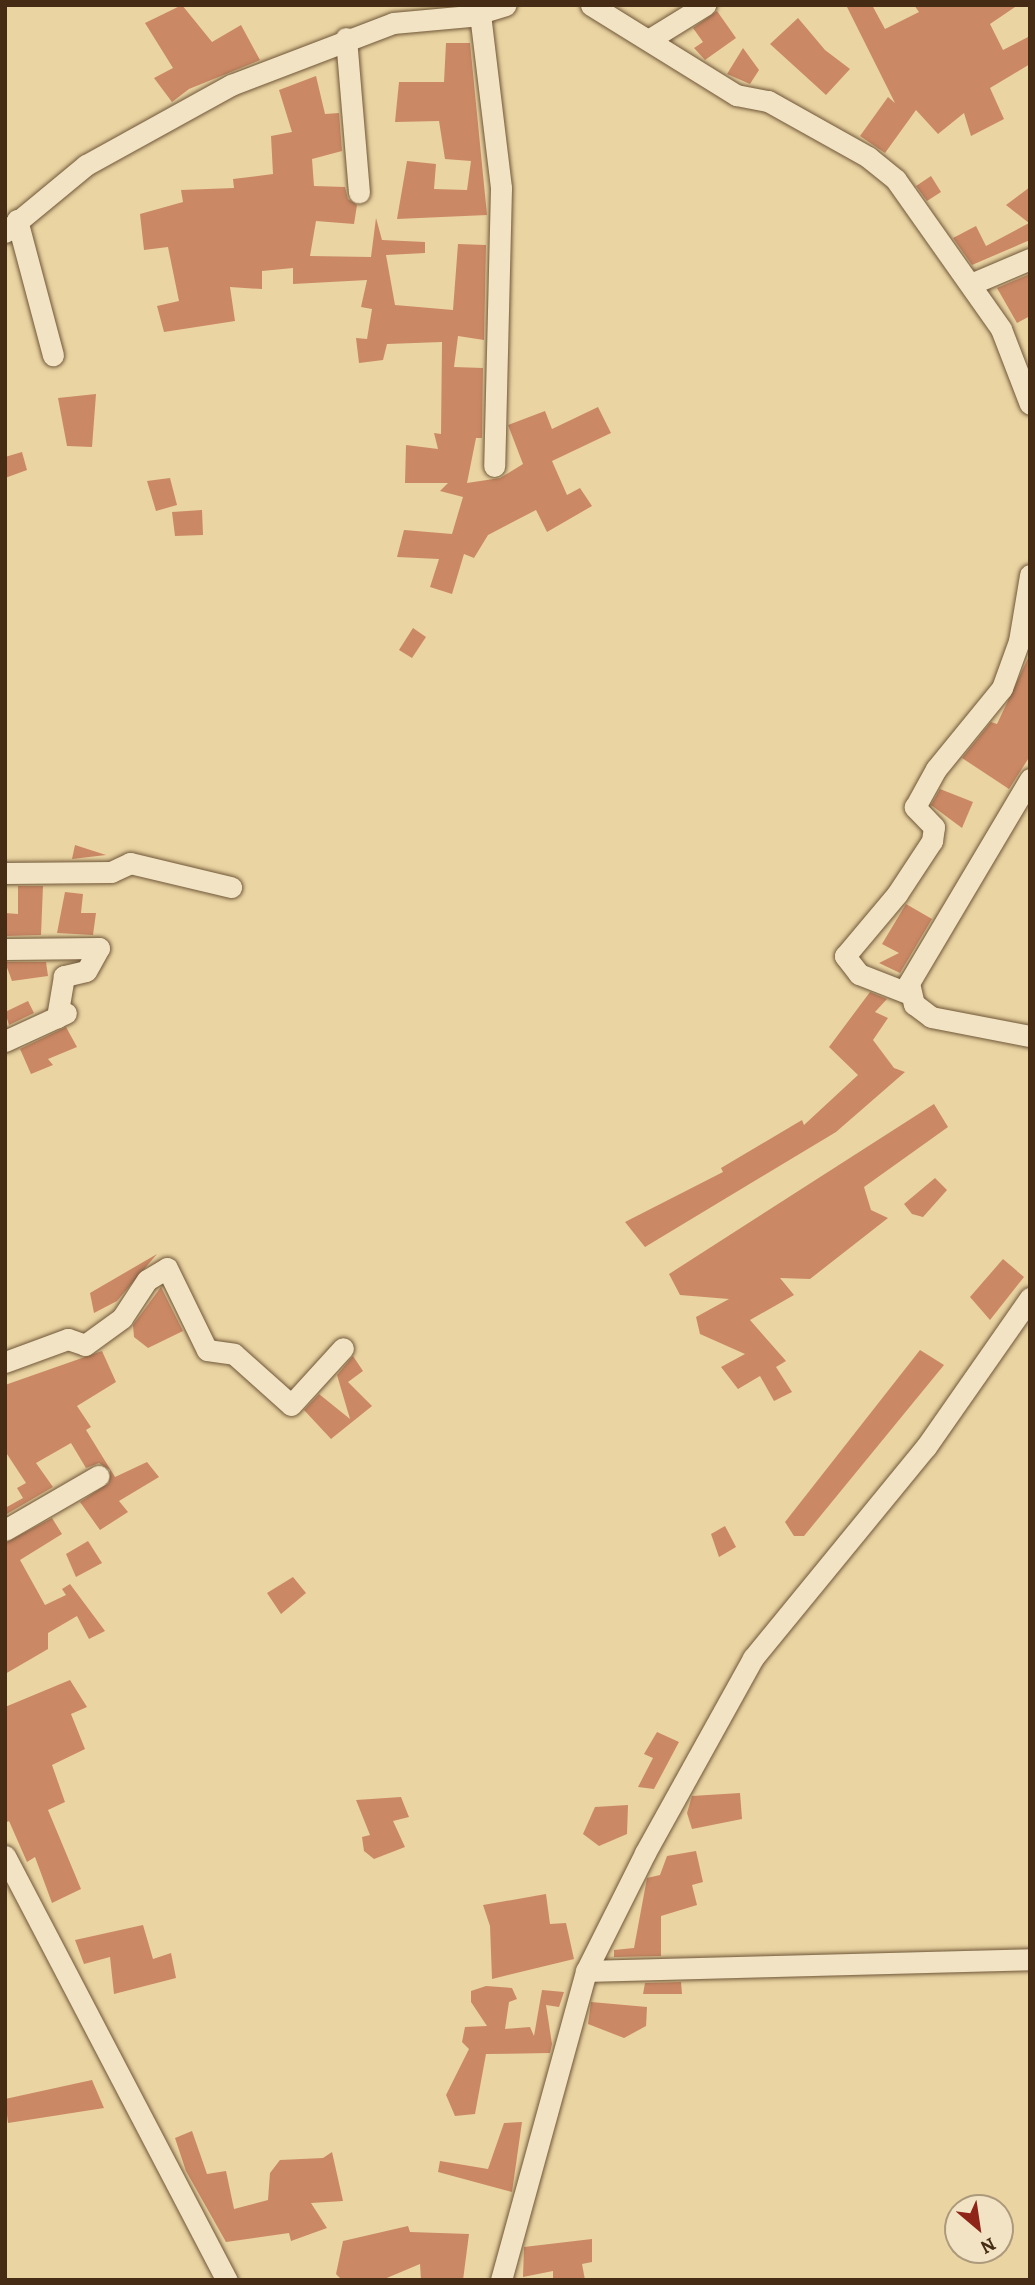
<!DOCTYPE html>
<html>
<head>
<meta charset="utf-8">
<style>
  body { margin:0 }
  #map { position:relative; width:1035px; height:2285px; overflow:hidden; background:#ead4a2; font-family:Alegreya,serif }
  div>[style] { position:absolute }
  .building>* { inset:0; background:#cb8865 }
  .roads { filter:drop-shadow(0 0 2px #6f5638) drop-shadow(0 0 2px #6f5638) }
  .minor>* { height:21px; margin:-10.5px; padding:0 10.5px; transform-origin:10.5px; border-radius:10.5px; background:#f1e3c3 }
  span { translate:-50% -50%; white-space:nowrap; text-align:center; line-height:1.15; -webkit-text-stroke:6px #f1e3c3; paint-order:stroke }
  .frame { position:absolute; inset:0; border:7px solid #462c15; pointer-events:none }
  .north { position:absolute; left:944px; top:2194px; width:70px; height:70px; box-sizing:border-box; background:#f1e3c3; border:2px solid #ad9a7d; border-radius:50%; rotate:151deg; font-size:19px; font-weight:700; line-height:28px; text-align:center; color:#462c15 }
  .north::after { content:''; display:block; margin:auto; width:24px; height:32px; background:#8f2418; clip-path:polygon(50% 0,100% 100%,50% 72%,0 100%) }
</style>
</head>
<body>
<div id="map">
  <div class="building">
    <div style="clip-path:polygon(182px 5px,212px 42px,241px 25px,260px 60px,189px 89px,172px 102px,154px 78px,173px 68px,145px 23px)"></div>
    <div style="clip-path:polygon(846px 5px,872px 5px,885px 29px,919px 12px,914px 5px,1018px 5px,990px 24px,1003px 50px,1030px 36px,1030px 64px,990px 88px,1004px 119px,971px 136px,964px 113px,938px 134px,916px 110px,885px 153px,860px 136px,888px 97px,895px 103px)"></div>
    <div style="clip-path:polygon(717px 11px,736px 38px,705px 60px,694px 48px,703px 42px,693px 28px)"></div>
    <div style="clip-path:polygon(798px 18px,825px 50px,850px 69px,826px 95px,770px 44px)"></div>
    <div style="clip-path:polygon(446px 43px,470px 43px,487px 215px,397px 219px,407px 161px,436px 164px,434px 189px,467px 190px,471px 161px,445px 159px,439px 121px,395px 122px,399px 82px,444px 82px)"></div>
    <div style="clip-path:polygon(743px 48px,759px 70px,750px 84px,727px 74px)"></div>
    <div style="clip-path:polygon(316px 76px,325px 114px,339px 113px,342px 151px,312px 159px,314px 186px,345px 187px,348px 199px,357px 205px,354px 224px,316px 221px,310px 256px,371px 257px,376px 218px,382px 240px,425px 242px,425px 253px,386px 255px,395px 305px,453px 310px,458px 244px,486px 245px,484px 340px,458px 336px,454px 367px,483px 368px,482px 438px,476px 438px,467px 483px,500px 478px,523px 464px,508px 425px,545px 411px,552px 429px,598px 407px,611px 433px,552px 461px,567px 495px,580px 488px,592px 506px,547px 532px,536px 510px,488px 535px,474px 558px,464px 554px,452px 594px,430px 587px,439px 559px,397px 557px,404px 530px,452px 534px,463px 497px,440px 491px,448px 483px,405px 483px,406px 445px,438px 449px,434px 433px,441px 434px,442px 342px,387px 344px,383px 360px,359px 363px,356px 338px,367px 339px,372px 309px,361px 307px,367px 280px,293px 284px,293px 268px,262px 271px,262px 289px,230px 287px,235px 321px,164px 332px,157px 306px,179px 301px,168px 247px,144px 250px,140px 214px,183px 202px,181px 190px,234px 188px,233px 179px,273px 174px,271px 136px,292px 132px,279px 90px)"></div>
    <div style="clip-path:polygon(931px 176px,941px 192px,927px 201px,916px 186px)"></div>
    <div style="clip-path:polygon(1030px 187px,1030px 240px,972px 265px,953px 238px,976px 226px,986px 246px,1029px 223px,1006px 205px)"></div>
    <div style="clip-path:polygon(1030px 274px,1030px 316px,1017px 323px,997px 288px)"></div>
    <div style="clip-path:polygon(96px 394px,92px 447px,67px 446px,58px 398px)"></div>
    <div style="clip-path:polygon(22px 452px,27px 470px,5px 478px,5px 457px)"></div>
    <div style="clip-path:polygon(170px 478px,177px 505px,156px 511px,147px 481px)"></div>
    <div style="clip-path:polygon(202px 510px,203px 535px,175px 536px,172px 512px)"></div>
    <div style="clip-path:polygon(413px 628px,426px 637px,412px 658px,399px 650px)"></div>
    <div style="clip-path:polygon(1030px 654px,1030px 756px,1009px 789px,962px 758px,991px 722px,997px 724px)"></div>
    <div style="clip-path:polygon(940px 789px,973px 802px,962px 828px,931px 805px)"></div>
    <div style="clip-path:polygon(75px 845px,106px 855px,72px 859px)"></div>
    <div style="clip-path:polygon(18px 886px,43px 886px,41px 935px,5px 936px,5px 913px,18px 914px)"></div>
    <div style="clip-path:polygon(65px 892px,83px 894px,81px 913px,96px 913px,93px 935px,57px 933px)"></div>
    <div style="clip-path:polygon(906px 904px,932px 919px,900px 973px,879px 963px,899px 953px,882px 944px)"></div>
    <div style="clip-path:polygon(5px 962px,46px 962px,48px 976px,12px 981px)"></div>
    <div style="clip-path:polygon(870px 992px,887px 999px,875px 1012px,888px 1018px,873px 1040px,894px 1068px,905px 1072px,836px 1132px,645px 1247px,625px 1222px,723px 1172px,721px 1168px,802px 1120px,804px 1125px,858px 1075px,829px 1047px)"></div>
    <div style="clip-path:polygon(28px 1001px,34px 1013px,9px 1025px,5px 1012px)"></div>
    <div style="clip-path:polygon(66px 1027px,77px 1047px,48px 1059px,53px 1065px,31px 1074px,20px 1049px)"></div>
    <div style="clip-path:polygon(934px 1104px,948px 1127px,864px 1187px,871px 1210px,888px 1218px,810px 1279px,780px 1278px,794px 1295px,750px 1320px,786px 1361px,776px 1367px,792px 1392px,774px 1401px,760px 1376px,738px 1389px,721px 1367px,745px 1354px,700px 1334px,696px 1317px,729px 1299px,680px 1295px,669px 1274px)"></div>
    <div style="clip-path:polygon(935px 1178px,947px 1190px,923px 1217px,912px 1214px,904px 1204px)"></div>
    <div style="clip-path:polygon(157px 1254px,117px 1301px,94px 1313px,90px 1293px)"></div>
    <div style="clip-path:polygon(1003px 1259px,1024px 1277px,990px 1320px,970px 1297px)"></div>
    <div style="clip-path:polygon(161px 1287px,183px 1331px,148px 1348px,134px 1337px,133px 1325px)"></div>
    <div style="clip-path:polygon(920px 1350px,944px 1365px,804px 1536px,794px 1536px,785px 1522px)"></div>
    <div style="clip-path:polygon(102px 1351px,116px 1382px,77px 1406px,91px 1427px,86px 1430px,115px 1477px,147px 1462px,159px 1477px,119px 1501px,128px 1512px,100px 1530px,80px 1502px,109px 1483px,110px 1470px,99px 1463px,86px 1468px,71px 1443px,36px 1463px,53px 1487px,5px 1515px,5px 1508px,23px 1498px,17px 1488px,26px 1483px,5px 1451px,5px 1385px)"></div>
    <div style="clip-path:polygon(353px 1356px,363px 1371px,348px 1382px,372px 1406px,331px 1439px,304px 1410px,319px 1394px,350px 1419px,337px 1375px)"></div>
    <div style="clip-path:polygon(52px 1518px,62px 1534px,20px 1560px,45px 1605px,66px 1595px,62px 1589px,70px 1584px,105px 1631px,89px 1639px,77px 1616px,48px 1633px,48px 1649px,5px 1674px,5px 1543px)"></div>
    <div style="clip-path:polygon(725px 1526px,736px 1547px,719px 1557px,711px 1534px)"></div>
    <div style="clip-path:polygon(88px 1541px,102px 1563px,76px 1577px,66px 1554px)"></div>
    <div style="clip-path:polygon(293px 1577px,306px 1593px,281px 1614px,267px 1593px)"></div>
    <div style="clip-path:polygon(70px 1680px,87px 1707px,71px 1714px,85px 1749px,52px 1765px,65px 1802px,48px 1810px,81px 1889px,52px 1903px,35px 1857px,27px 1862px,9px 1821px,5px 1823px,5px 1707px)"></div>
    <div style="clip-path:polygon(657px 1732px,679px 1742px,654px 1789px,638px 1787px,653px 1758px,644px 1754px)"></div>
    <div style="clip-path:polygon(740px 1793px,742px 1819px,692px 1829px,687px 1813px,692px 1796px)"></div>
    <div style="clip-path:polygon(401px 1797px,409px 1817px,393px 1821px,405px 1847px,374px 1859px,364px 1851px,362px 1837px,370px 1835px,356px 1800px)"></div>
    <div style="clip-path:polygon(628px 1805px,627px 1834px,599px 1846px,583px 1834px,595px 1807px)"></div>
    <div style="clip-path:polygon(696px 1851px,703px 1882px,692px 1885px,697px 1905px,661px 1916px,661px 1956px,614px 1957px,614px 1950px,634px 1948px,647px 1878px,660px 1875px,667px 1856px)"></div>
    <div style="clip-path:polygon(546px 1894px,550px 1924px,566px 1923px,574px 1959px,492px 1979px,490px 1926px,483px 1905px)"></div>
    <div style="clip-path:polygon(143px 1925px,153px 1959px,171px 1953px,176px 1978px,114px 1994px,110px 1957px,84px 1964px,75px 1940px)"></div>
    <div style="clip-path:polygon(681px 1982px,682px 1994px,643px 1994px,645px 1983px)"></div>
    <div style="clip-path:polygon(486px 1986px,512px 1988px,517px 1999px,509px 2002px,505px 2029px,530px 2027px,534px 2036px,542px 1990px,564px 1992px,559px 2007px,546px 2005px,552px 2044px,550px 2053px,486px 2054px,475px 2114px,455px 2116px,446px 2095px,469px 2049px,462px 2042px,465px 2027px,487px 2026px,471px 2002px,471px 1991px)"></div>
    <div style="clip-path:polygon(591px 2002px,647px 2007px,646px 2026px,624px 2038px,588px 2024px)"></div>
    <div style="clip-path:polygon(92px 2080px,104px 2108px,8px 2123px,5px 2099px)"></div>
    <div style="clip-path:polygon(522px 2122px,512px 2192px,438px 2172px,440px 2161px,488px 2169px,504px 2123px)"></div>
    <div style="clip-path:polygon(192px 2131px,207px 2174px,226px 2171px,234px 2209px,268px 2200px,270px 2173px,280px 2160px,323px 2158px,332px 2152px,343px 2201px,311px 2203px,327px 2228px,291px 2241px,289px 2233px,226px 2242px,186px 2171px,175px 2138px)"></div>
    <div style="clip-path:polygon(408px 2226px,410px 2232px,469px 2234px,463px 2280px,421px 2280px,420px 2264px,382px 2280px,342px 2280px,336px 2274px,343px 2241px)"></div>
    <div style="clip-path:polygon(592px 2239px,592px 2262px,582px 2264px,585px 2280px,553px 2280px,553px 2271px,523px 2277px,524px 2247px)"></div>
  </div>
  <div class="roads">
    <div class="minor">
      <div style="left:591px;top:5px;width:171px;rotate:31.8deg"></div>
      <div style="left:736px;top:95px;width:33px;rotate:11deg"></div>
      <div style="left:768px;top:101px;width:115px;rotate:29.2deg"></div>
      <div style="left:868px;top:157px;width:36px;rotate:39deg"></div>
      <div style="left:896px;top:180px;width:182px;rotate:54.8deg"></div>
      <div style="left:1001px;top:329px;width:80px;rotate:68.9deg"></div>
      <div style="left:480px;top:14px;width:175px;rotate:83.1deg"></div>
      <div style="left:501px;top:188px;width:278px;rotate:91.4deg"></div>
      <div style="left:346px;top:38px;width:155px;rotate:85.2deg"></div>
      <div style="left:650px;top:39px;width:65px;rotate:-31.7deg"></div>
      <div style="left:17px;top:220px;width:140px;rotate:75.1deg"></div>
      <div style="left:5px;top:232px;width:105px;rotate:-39.6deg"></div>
      <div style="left:86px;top:165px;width:166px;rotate:-28.9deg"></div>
      <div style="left:231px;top:85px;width:173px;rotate:-20.9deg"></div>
      <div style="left:393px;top:23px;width:77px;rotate:-5.2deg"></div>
      <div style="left:470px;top:16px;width:37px;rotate:-17deg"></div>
      <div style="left:971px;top:284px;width:64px;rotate:-23deg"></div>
      <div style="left:1030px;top:779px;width:237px;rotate:120.7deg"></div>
      <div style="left:909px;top:983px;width:22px;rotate:77deg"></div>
      <div style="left:914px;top:1004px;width:21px;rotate:37deg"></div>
      <div style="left:931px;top:1017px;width:101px;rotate:10.9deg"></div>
      <div style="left:5px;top:873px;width:106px;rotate:-0.5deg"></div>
      <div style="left:111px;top:872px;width:21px;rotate:-25deg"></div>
      <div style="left:130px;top:863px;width:104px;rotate:13.4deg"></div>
      <div style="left:5px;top:949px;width:94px;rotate:-0.6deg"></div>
      <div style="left:99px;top:948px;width:26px;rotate:119deg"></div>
      <div style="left:86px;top:971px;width:23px;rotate:167deg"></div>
      <div style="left:64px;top:976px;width:42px;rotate:99.7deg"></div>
      <div style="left:910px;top:994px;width:55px;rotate:-158.6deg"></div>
      <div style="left:859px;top:974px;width:23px;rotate:-128deg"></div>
      <div style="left:845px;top:956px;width:81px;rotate:-50deg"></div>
      <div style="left:897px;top:894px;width:64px;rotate:-56.6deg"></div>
      <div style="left:932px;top:841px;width:14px;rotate:-82deg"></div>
      <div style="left:934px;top:827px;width:28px;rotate:-134deg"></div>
      <div style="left:915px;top:807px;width:43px;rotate:-61.1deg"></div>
      <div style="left:936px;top:769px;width:104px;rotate:-50.8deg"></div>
      <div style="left:1002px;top:688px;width:50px;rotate:-70.1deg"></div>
      <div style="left:1019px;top:641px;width:67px;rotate:-80.5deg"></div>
      <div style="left:5px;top:1041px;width:67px;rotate:-24.7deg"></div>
      <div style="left:5px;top:1362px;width:67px;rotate:-20.1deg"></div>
      <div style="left:68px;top:1339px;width:18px;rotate:19deg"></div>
      <div style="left:85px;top:1345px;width:46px;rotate:-36.1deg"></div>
      <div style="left:122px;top:1318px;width:45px;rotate:-56.7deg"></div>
      <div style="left:147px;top:1280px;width:23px;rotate:-31deg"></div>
      <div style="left:167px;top:1268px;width:91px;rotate:64deg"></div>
      <div style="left:207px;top:1350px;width:27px;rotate:8deg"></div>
      <div style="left:234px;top:1354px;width:76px;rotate:41.8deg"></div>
      <div style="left:291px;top:1405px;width:77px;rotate:-47.6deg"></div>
      <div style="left:5px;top:1530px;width:108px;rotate:-30.1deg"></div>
      <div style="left:5px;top:1856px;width:479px;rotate:62.4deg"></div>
      <div style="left:586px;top:1971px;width:444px;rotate:-1.5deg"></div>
      <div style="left:501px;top:2280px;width:320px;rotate:-74.6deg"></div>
      <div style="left:586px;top:1971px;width:132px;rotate:-63.4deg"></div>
      <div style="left:645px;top:1853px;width:223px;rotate:-61deg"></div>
      <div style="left:753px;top:1658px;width:273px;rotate:-50.7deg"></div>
      <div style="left:926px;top:1447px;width:182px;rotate:-55.1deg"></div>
    </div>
  </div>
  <div class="frame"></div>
  <div class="north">N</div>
</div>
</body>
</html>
